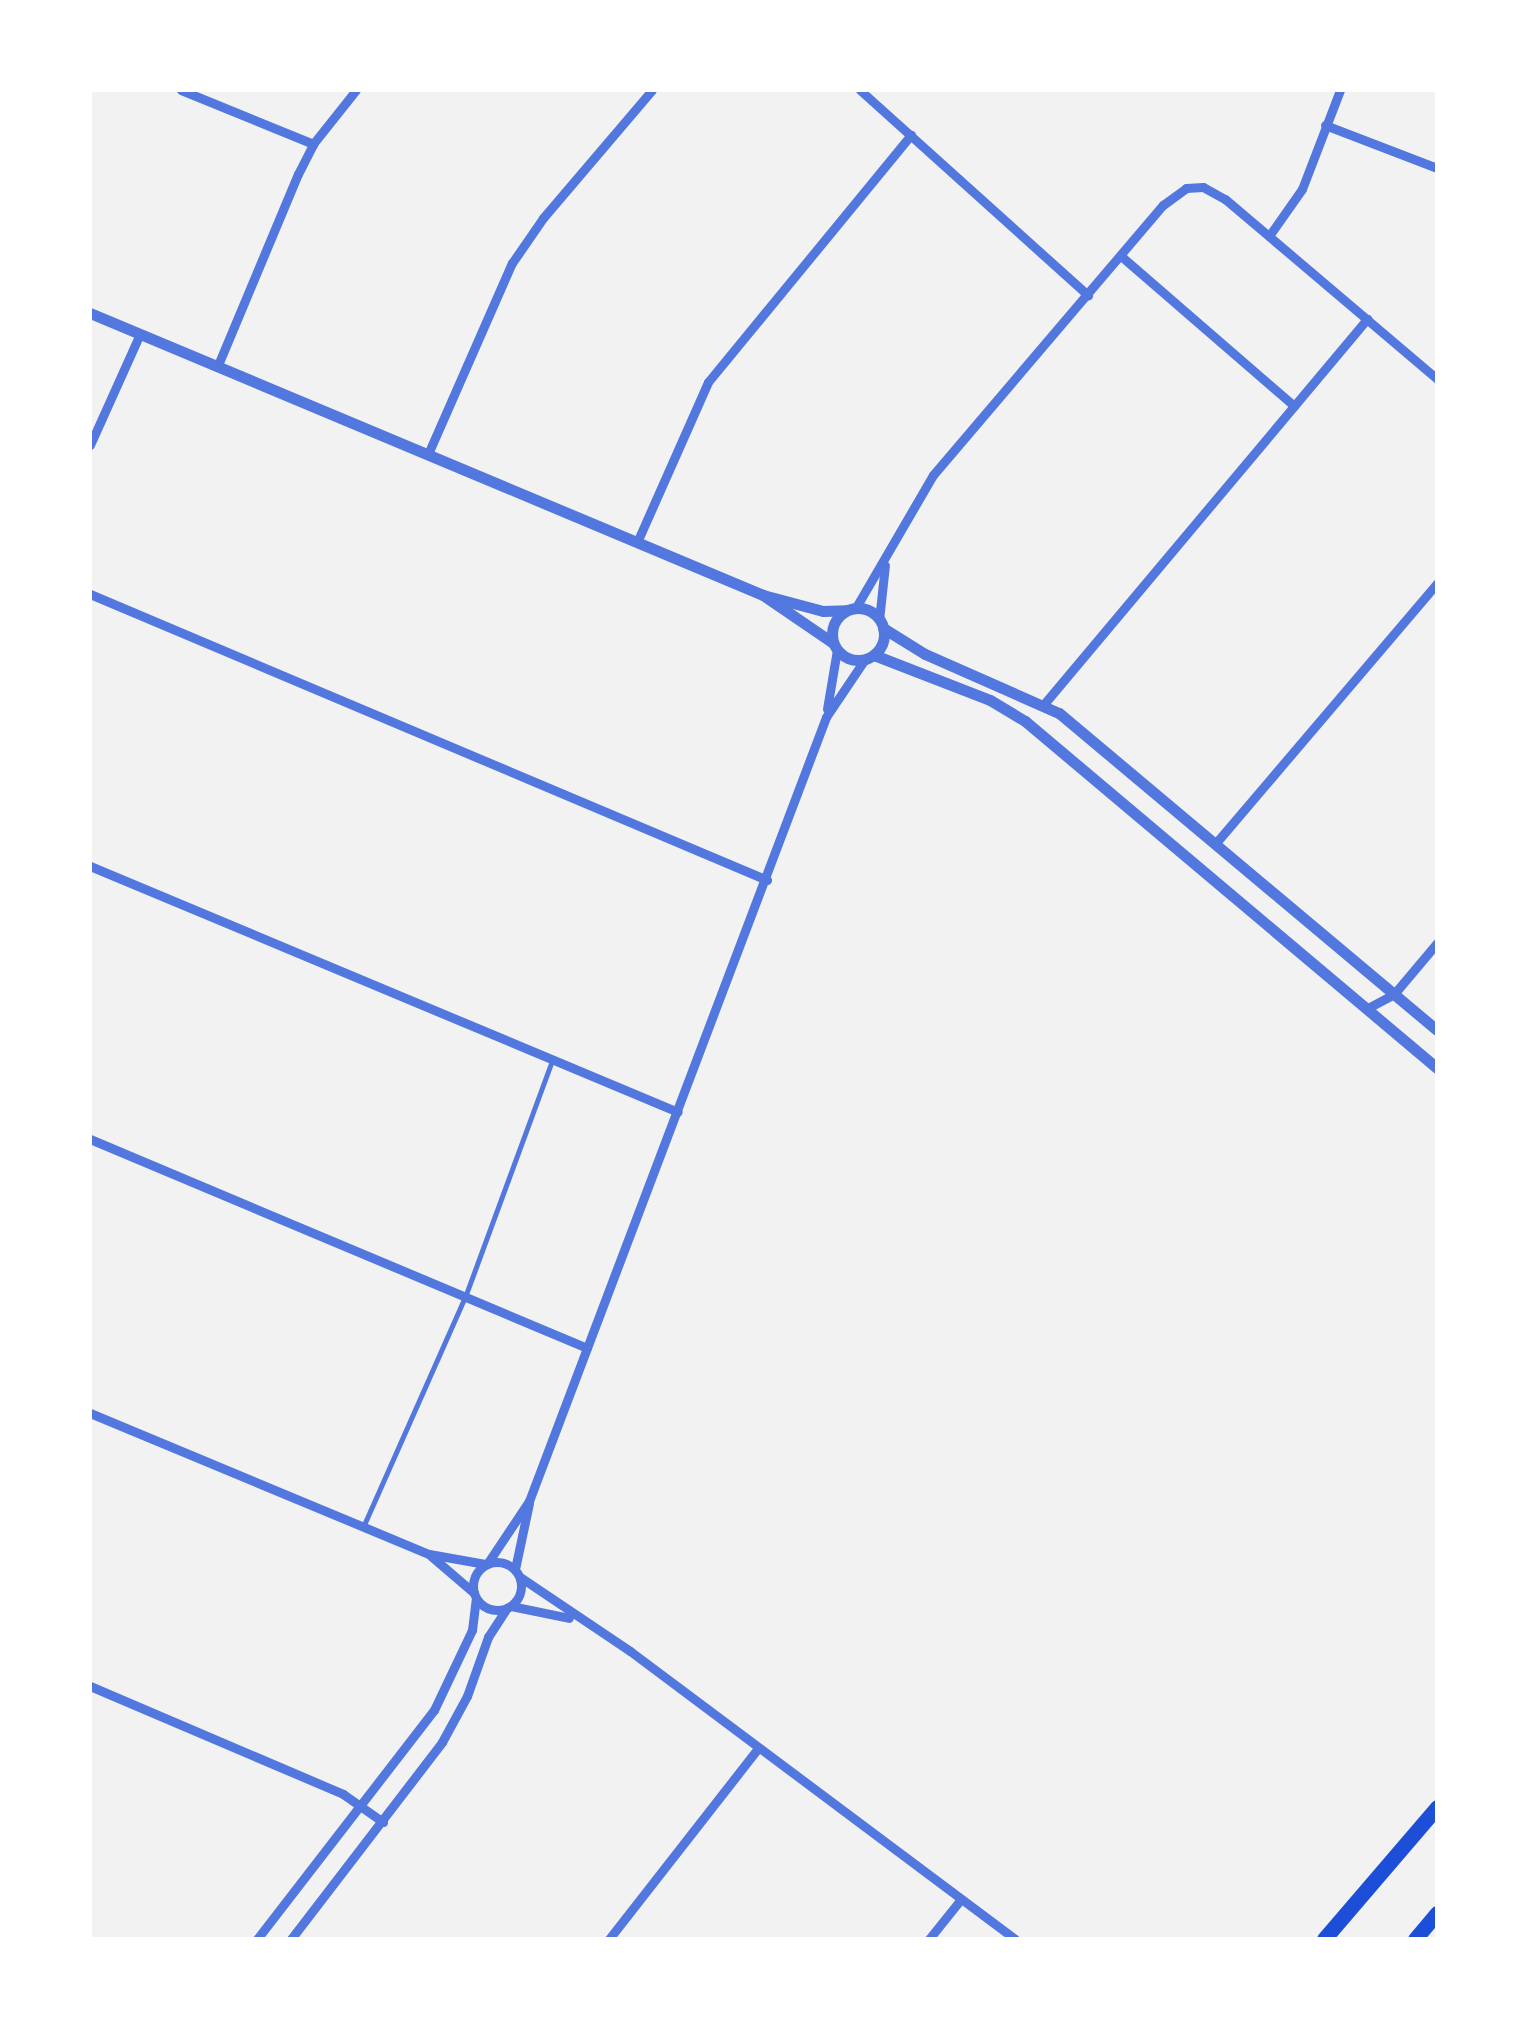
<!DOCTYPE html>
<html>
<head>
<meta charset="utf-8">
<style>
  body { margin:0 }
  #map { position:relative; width:1527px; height:2029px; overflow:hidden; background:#f2f2f2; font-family:"Public Sans",sans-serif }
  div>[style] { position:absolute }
  .service>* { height:5px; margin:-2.5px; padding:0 2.5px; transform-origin:2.5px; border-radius:2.5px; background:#5277de }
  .minor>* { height:9px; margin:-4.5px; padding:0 4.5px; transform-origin:4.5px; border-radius:4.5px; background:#5277de }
  .minor>.ring { margin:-4.5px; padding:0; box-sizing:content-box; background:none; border:9px solid #5277de; border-radius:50% }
  .tertiary>* { height:11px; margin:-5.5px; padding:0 5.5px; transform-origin:5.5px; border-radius:5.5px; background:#5277de }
  .tertiary>.ring { margin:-5.5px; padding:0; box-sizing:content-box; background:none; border:11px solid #5277de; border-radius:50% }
  .trunk>* { height:15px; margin:-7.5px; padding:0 7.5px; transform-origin:7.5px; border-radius:7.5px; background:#1d4ed8 }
  span { translate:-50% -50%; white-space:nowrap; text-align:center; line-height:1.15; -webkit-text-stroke:9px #fff; paint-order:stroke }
  .frame { position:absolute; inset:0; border:92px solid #fff; pointer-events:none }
</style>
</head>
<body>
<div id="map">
  <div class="service">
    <div style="left:363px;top:1527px;width:252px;rotate:-66.1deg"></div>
    <div style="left:465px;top:1297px;width:252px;rotate:-69.8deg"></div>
  </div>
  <div class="minor">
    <div style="left:181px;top:90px;width:143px;rotate:22.2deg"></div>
    <div style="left:860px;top:90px;width:307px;rotate:42deg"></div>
    <div style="left:1325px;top:125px;width:120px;rotate:21deg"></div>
    <div style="left:1269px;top:236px;width:57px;rotate:-54.9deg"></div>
    <div style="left:1302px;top:189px;width:106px;rotate:-69deg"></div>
    <div style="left:1121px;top:256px;width:229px;rotate:40.9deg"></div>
    <div style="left:218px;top:365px;width:207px;rotate:-67.3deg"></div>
    <div style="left:298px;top:174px;width:34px;rotate:-63deg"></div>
    <div style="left:313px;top:144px;width:69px;rotate:-51.5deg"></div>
    <div style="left:90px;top:445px;width:122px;rotate:-65.8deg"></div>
    <div style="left:428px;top:454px;width:209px;rotate:-66.3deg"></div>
    <div style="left:512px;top:263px;width:55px;rotate:-55.4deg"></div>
    <div style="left:543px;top:218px;width:168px;rotate:-49.6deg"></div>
    <div style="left:638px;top:540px;width:173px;rotate:-66.1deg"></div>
    <div style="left:708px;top:382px;width:320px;rotate:-50.6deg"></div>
    <div style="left:90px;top:594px;width:735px;rotate:22.9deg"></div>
    <div style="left:855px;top:609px;width:155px;rotate:-59.8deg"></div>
    <div style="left:933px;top:475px;width:355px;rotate:-49.6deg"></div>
    <div style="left:1163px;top:205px;width:29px;rotate:-36deg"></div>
    <div style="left:1186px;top:188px;width:17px;rotate:-3deg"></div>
    <div style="left:1203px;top:187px;width:25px;rotate:29deg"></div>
    <div style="left:1225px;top:199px;width:278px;rotate:40.3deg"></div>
    <div style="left:879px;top:620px;width:55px;rotate:-83.8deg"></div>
    <div style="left:1044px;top:704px;width:503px;rotate:-50deg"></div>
    <div style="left:827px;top:709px;width:60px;rotate:-80.4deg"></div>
    <div style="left:1215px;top:844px;width:343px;rotate:-49.6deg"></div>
    <div style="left:90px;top:866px;width:637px;rotate:22.7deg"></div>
    <div style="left:1366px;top:1009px;width:32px;rotate:-28deg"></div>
    <div style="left:1394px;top:994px;width:67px;rotate:-49.9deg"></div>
    <div style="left:90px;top:1139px;width:539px;rotate:22.81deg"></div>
    <div style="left:90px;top:1413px;width:367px;rotate:22.6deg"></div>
    <div style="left:429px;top:1554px;width:57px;rotate:10.1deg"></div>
    <div style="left:431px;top:1556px;width:57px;rotate:40.7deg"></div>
    <div class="ring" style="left:473px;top:1562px;width:39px;height:39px"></div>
    <div style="left:487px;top:1564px;width:76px;rotate:-56.3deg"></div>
    <div style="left:529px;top:1501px;width:838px;rotate:-69.25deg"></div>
    <div style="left:826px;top:717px;width:70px;rotate:-56.1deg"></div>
    <div style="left:515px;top:1569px;width:67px;rotate:-78deg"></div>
    <div style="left:520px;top:1577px;width:133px;rotate:33.9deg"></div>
    <div style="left:630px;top:1651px;width:481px;rotate:36.8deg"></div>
    <div style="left:511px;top:1606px;width:59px;rotate:11.7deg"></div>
    <div style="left:90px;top:1686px;width:275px;rotate:23.1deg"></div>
    <div style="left:343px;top:1794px;width:49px;rotate:35deg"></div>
    <div style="left:257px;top:1939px;width:289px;rotate:-52.3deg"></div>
    <div style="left:434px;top:1710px;width:89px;rotate:-64.6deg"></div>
    <div style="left:472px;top:1630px;width:31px;rotate:-83deg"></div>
    <div style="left:291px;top:1939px;width:248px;rotate:-52.5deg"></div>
    <div style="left:442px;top:1742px;width:52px;rotate:-61.5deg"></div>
    <div style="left:467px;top:1696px;width:63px;rotate:-70.4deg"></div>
    <div style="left:488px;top:1637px;width:35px;rotate:-57deg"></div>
    <div style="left:609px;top:1939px;width:242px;rotate:-52deg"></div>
    <div style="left:929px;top:1939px;width:51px;rotate:-51.3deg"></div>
  </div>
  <div class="tertiary">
    <div style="left:90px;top:313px;width:730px;rotate:22.73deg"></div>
    <div style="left:763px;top:595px;width:85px;rotate:34.4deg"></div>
    <div style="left:763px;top:595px;width:62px;rotate:14.9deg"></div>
    <div style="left:823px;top:611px;width:23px;rotate:-2deg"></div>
    <div class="ring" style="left:832px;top:608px;width:41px;height:41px"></div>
    <div style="left:883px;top:628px;width:49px;rotate:31.8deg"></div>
    <div style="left:925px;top:654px;width:146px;rotate:23.8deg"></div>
    <div style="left:1059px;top:713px;width:493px;rotate:40deg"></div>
    <div style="left:874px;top:655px;width:124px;rotate:21.2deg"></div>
    <div style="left:990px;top:700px;width:41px;rotate:31deg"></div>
    <div style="left:1025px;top:721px;width:539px;rotate:40.11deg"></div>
  </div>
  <div class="trunk">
    <div style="left:1324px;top:1939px;width:174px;rotate:-49.4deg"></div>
    <div style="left:1415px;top:1939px;width:34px;rotate:-50deg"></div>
  </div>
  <div class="frame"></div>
</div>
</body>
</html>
